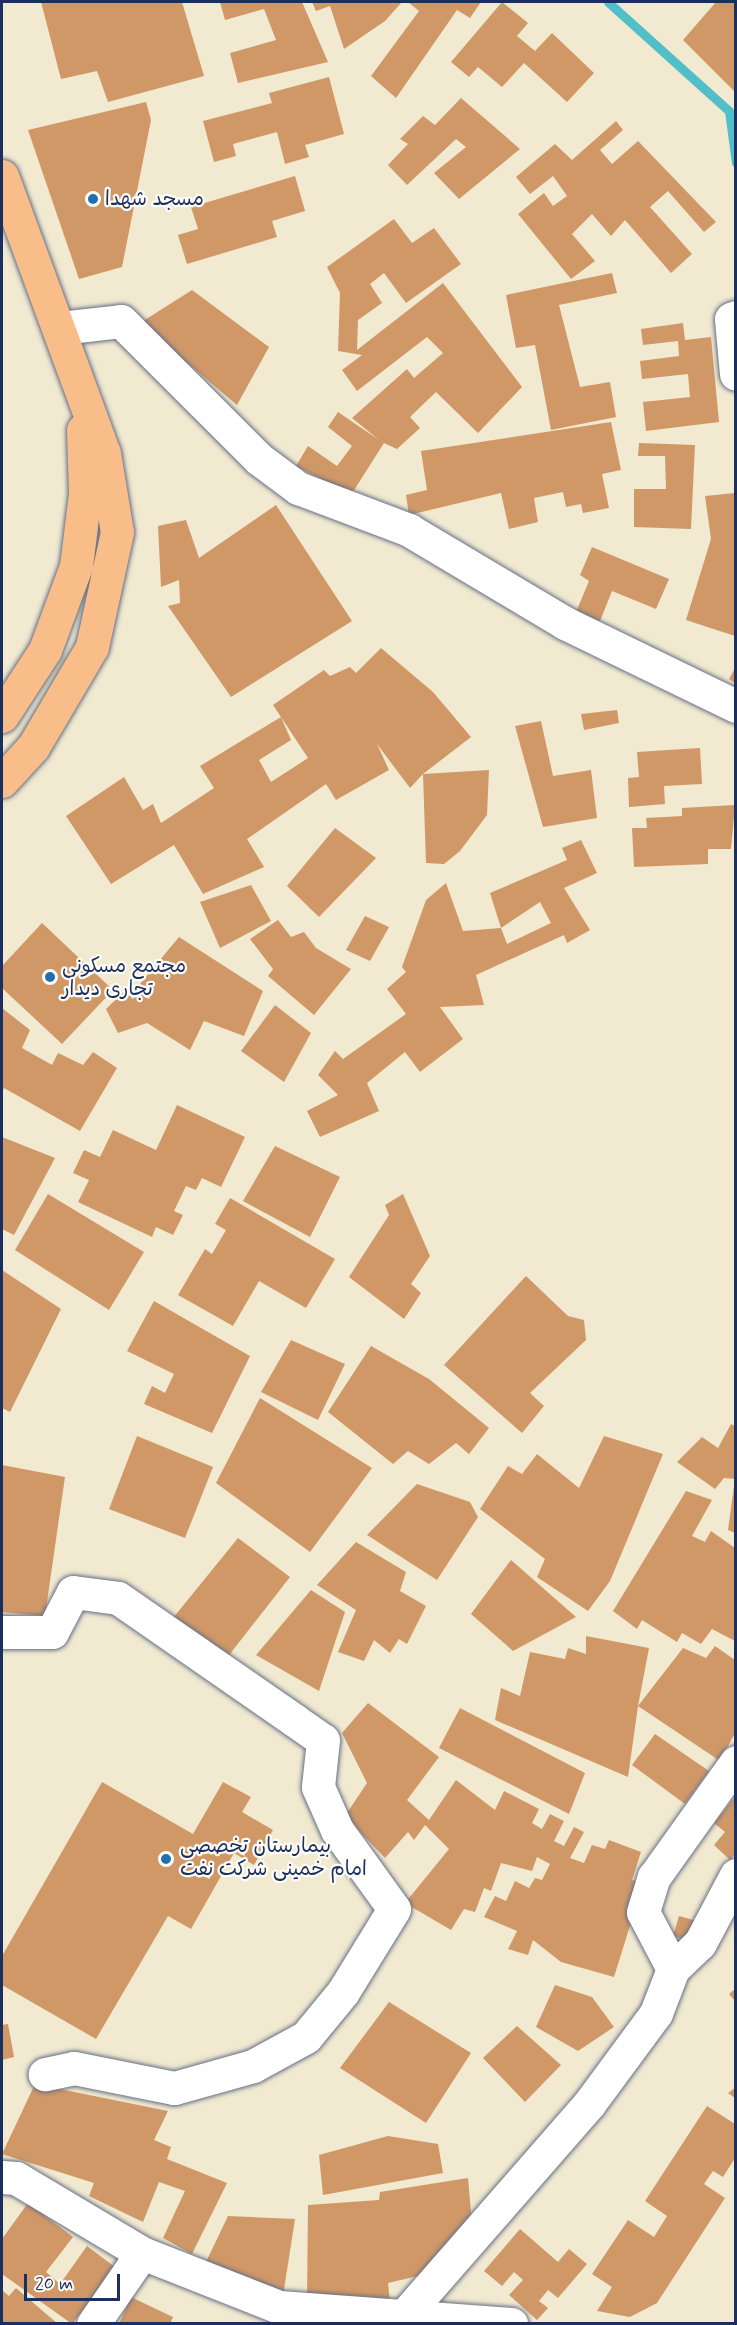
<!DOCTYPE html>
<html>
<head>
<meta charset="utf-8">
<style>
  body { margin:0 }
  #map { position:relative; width:737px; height:2325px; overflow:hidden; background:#f1e9d0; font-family:Mynerve,"Playpen Sans Arabic",sans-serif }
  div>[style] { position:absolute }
  .stream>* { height:9px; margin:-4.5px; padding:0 4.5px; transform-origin:4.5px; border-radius:4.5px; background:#51bfc8 }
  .building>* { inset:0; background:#d19867 }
  .roads { filter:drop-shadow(0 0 2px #667086) drop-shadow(0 0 2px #667086) }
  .minor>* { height:33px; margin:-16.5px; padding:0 16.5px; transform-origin:16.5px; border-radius:16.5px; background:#fff }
  .major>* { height:33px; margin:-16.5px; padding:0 16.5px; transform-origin:16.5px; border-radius:16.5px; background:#f8bd88 }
  .dots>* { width:16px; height:16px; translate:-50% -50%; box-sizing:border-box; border:3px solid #fdfcf7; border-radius:50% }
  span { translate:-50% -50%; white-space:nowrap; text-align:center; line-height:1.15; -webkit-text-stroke:4.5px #fdfcf7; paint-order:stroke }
  .poi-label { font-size:20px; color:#1b2f5e }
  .left { translate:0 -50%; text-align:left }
  .frame { position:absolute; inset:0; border:3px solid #1b2f5e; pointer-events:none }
  .scale { position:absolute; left:24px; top:2274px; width:96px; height:27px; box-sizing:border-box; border:3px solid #1b2f5e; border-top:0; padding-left:8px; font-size:18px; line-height:21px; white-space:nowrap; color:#1b2f5e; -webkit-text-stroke:4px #fdfcf7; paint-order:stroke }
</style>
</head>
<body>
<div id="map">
  <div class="stream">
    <div style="left:608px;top:2px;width:163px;rotate:42deg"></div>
    <div style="left:729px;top:111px;width:52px;rotate:82.3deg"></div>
  </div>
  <div class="building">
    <div style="clip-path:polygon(41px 2px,182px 2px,204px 76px,108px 102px,97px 71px,61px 79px)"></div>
    <div style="clip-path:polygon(220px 2px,302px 2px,328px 62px,238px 83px,230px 53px,276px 40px,264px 9px,225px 20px)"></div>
    <div style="clip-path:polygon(312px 2px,402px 2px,385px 21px,344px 49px,330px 6px,316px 11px)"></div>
    <div style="clip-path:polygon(408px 2px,481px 2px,470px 18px,457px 10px,396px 98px,371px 76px,419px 11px)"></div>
    <div style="clip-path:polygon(502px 2px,528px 23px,517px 36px,535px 51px,552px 33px,594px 73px,567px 102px,524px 63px,502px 87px,478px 67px,469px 77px,451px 62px)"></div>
    <div style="clip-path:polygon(716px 2px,735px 2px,735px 92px,683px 40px)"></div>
    <div style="clip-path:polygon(329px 77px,344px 134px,305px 145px,309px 157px,285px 164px,277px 132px,233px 144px,236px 156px,214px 162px,203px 121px,272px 103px,269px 93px)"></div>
    <div style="clip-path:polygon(461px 98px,520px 149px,459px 199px,434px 173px,466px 147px,456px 139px,407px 185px,388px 165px,408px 144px,400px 139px,423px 116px,435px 125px)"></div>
    <div style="clip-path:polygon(146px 102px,151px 120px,122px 267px,79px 279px,28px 130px)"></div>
    <div style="clip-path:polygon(616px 121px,623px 130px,600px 150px,612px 164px,638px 141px,716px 222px,704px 232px,668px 191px,650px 207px,692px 254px,671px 273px,625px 220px,611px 236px,592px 214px,572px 234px,595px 261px,571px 279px,518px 214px,544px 193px,553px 206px,567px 196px,553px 176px,530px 194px,516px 177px,555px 144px,572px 160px)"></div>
    <div style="clip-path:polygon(295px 176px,305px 211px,272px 221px,277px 237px,187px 264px,178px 235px,198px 229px,191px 207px)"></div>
    <div style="clip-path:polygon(394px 219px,412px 243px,434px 228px,461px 264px,406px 303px,384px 273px,370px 284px,382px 303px,358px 320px,357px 350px,443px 283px,522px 387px,478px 433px,436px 392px,410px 417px,420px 428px,397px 449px,384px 443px,351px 495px,296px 466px,308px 446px,337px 466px,352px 446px,328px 427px,338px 412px,379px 440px,352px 418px,407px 369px,414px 378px,443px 353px,427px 337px,357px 391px,342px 370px,362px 355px,338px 351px,340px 293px,327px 267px)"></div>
    <div style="clip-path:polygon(612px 273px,617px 293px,559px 305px,580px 387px,610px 382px,616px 417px,551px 430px,535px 345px,516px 348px,506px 295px)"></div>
    <div style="clip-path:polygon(192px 290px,269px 347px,237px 405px,140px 323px)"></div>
    <div style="clip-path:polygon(683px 323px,685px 340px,711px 337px,719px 422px,646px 431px,643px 402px,690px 397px,688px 374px,642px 379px,640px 361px,679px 356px,678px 341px,643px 345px,641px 329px)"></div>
    <div style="clip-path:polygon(611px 422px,621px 470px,602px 474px,609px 508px,583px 513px,581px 504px,566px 507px,563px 492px,534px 498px,538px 522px,509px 529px,501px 493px,409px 515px,406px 495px,427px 490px,421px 451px)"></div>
    <div style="clip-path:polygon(639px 443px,695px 445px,691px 529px,634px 527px,634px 489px,666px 489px,665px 456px,638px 456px)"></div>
    <div style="clip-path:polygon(735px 493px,734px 545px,735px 636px,686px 620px,711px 539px,705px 496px)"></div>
    <div style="clip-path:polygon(276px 505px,352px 621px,231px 697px,168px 606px,180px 603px,179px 580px,161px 587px,158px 526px,186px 520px,199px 558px)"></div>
    <div style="clip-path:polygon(592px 547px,669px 579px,656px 609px,612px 591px,600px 621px,576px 612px,589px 581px,580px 575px)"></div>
    <div style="clip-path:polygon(evenodd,381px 648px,433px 692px,471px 737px,423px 774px,489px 770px,487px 815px,460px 851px,444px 864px,426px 863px,423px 774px,410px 788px,377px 744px,389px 770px,336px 800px,326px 784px,247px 839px,264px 867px,203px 894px,174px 845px,111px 884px,66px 816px,124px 777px,143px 810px,153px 804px,161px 823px,214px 788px,200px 766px,281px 717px,273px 705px,324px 670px,330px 676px,350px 667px,356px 673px,381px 648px,281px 717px,308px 758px,271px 782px,259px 760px,291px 740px,281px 717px)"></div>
    <div style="clip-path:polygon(735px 668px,735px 683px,729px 679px)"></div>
    <div style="clip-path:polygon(617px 710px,619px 723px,584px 730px,581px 714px)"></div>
    <div style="clip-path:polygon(541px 721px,553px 776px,591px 770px,597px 818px,543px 827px,515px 726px)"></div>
    <div style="clip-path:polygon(700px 748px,702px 784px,664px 786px,665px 804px,629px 807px,628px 778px,639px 777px,637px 752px)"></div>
    <div style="clip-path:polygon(735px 805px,731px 849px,708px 849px,708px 864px,634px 867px,632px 828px,647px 828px,646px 818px,682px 816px,682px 808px)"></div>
    <div style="clip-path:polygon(335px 828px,376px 858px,319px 917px,287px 886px)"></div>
    <div style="clip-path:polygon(581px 840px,597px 873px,564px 888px,590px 930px,567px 943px,564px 935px,476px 975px,484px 1005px,440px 1007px,463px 1039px,420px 1072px,405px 1052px,367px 1083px,379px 1111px,320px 1137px,307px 1111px,338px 1095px,318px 1075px,335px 1051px,343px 1059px,406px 1014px,387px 989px,406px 972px,402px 967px,426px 900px,446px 883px,463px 931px,501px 928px,507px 944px,551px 923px,540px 902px,501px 928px,490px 893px,567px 860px,562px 848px)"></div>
    <div style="clip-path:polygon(251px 885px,271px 921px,220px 948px,200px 902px)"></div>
    <div style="clip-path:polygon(365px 916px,389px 927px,370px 961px,346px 950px)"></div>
    <div style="clip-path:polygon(278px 920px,291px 937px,304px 932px,316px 948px,351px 969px,314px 1015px,268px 976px,273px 969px,250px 939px)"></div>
    <div style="clip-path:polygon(42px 923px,113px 990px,62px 1044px,2px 988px,2px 966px)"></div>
    <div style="clip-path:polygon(179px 937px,263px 991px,244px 1036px,204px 1021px,190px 1050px,147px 1023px,118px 1033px,106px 1009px,130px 986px,135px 990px)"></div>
    <div style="clip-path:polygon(275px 1005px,311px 1033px,284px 1082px,241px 1051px)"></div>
    <div style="clip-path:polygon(2px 1008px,30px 1030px,22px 1048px,52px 1065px,58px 1053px,83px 1065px,93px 1052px,117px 1068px,80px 1131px,4px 1088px,2px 1093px)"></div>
    <div style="clip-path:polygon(177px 1105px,245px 1137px,221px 1187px,202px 1178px,196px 1190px,186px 1186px,174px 1211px,183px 1215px,173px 1235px,156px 1227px,152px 1237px,78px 1202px,89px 1180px,73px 1173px,84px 1150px,100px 1157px,113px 1130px,156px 1150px)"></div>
    <div style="clip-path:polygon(2px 1137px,55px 1158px,14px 1235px,2px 1229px)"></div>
    <div style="clip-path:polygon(275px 1146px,340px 1177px,310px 1237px,243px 1201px)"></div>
    <div style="clip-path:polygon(48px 1194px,144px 1252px,109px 1310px,15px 1250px)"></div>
    <div style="clip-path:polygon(403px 1194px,430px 1256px,411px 1284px,421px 1293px,404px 1319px,349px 1277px,389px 1215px,385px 1205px)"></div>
    <div style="clip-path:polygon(230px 1198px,335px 1259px,306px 1308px,259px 1281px,233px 1326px,178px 1295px,205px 1249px,212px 1254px,226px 1230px,215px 1224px)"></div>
    <div style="clip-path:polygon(2px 1270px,61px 1309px,10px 1412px,2px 1408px)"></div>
    <div style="clip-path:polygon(526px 1276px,568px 1316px,584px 1320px,586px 1340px,530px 1393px,544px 1406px,522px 1433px,444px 1365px)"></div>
    <div style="clip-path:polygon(154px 1301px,250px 1356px,212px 1433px,144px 1404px,152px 1386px,165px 1393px,174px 1374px,127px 1351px)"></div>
    <div style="clip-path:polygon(291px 1340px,345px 1364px,318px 1420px,261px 1392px)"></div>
    <div style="clip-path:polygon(371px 1346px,429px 1379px,489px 1428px,469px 1454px,456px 1443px,429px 1464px,408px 1451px,393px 1464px,328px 1412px)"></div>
    <div style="clip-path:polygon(260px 1398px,372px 1468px,310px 1552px,216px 1483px)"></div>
    <div style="clip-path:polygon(731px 1424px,735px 1426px,735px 1479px,724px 1478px,715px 1489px,677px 1462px,702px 1437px,718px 1448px)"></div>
    <div style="clip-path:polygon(137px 1436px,213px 1467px,185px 1538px,109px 1509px)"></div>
    <div style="clip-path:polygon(604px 1436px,663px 1454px,610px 1581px,588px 1611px,537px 1577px,545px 1559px,480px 1509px,508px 1466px,522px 1474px,537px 1454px,579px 1488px)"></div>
    <div style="clip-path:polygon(2px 1465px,65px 1477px,45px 1616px,2px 1612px)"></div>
    <div style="clip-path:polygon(417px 1484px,470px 1502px,478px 1517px,437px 1580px,367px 1535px)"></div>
    <div style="clip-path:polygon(734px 1486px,735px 1486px,735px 1533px,728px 1530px)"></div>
    <div style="clip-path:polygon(686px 1491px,712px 1500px,692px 1536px,705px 1542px,711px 1531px,735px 1548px,735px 1641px,712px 1629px,701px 1644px,682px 1633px,677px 1642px,642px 1620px,637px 1629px,613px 1611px)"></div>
    <div style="clip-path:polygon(238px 1538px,290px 1577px,226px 1659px,173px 1618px)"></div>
    <div style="clip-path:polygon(356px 1542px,406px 1572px,400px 1591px,426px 1606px,407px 1644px,399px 1639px,390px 1653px,374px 1640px,364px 1661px,338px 1652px,356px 1610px,317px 1585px)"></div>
    <div style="clip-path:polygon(511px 1560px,576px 1617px,513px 1651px,471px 1614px)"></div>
    <div style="clip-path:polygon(311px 1590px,345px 1612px,319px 1691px,256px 1655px)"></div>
    <div style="clip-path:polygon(586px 1636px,649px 1648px,638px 1706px,683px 1648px,706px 1658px,715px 1646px,735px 1660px,735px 1733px,720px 1761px,638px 1706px,628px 1777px,495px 1720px,501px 1688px,520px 1696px,530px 1652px,565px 1659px,568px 1648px,586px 1654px)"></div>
    <div style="clip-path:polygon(368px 1703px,439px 1757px,407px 1800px,429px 1820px,456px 1780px,495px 1810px,504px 1791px,539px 1809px,532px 1823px,542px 1829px,550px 1814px,564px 1821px,554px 1841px,564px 1846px,574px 1827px,584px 1832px,570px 1858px,584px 1863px,592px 1845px,605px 1849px,609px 1840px,641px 1852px,632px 1880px,643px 1884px,614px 1977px,561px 1962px,533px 1940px,528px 1955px,508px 1949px,517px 1931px,484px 1917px,495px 1896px,506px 1901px,515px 1881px,529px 1888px,535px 1878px,542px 1880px,550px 1864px,537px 1857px,532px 1871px,501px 1863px,491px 1891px,484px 1888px,475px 1912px,464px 1909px,451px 1930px,405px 1903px,449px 1849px,425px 1825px,414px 1840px,408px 1832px,385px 1858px,345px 1816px,367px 1783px,342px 1733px)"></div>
    <div style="clip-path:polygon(460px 1708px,585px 1773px,569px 1814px,439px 1748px)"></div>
    <div style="clip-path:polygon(655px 1734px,709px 1771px,685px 1804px,632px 1765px)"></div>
    <div style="clip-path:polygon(102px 1782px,193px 1834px,223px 1782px,251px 1797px,242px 1812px,273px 1830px,254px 1865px,234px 1853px,191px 1929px,168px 1916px,96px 2039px,2px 1985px,2px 1956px)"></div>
    <div style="clip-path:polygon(735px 1797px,735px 1854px,730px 1860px,714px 1845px,725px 1832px,714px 1823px)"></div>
    <div style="clip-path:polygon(679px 1916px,697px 1921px,690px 1941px,673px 1936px)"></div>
    <div style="clip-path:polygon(555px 1985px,592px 1997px,614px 2027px,578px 2051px,536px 2027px)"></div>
    <div style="clip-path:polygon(735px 1989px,735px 2001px,729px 1994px)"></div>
    <div style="clip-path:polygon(389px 2002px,471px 2053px,426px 2123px,340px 2068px)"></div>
    <div style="clip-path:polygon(8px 2024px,14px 2057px,2px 2060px,2px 2025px)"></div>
    <div style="clip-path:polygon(517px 2026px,561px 2065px,525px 2102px,483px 2058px)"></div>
    <div style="clip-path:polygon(35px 2084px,168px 2111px,154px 2140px,171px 2147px,167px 2159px,227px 2183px,192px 2254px,163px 2238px,185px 2191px,159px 2182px,143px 2222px,89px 2196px,94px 2183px,2px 2154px)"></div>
    <div style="clip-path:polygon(735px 2088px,735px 2098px,728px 2093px)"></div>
    <div style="clip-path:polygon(707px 2106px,735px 2124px,735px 2158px,723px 2177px,713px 2171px,704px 2184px,725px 2198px,657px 2303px,630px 2317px,597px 2311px,612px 2287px,592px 2274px,628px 2220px,654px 2237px,667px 2216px,645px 2201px)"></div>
    <div style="clip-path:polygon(388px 2136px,438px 2144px,443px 2173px,323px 2195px,319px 2155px)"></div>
    <div style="clip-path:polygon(468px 2178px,472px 2223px,422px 2275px,388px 2283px,390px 2302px,307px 2300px,308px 2205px,379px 2200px,380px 2192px)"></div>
    <div style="clip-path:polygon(28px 2203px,73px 2237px,46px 2272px,60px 2284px,87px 2246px,115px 2267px,72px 2324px,2px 2274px,2px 2239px)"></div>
    <div style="clip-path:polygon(228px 2216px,295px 2219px,283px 2296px,206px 2262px)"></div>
    <div style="clip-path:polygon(520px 2229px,558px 2262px,569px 2249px,587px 2264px,558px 2298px,548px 2290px,539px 2301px,548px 2308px,537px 2320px,509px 2295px,523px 2280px,514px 2272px,502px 2286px,484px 2271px)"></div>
    <div style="clip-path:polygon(16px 2288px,58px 2324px,2px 2324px,2px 2290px,9px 2296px)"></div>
    <div style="clip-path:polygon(131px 2297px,173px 2317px,170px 2324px,119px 2324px)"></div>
  </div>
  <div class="roads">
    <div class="minor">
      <div style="left:736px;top:317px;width:5px;rotate:158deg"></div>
      <div style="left:731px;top:319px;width:55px;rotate:84.8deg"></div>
      <div style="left:60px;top:328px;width:61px;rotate:-6.5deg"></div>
      <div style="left:121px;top:321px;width:195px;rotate:45deg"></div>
      <div style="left:259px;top:459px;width:49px;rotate:36.6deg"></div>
      <div style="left:298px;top:488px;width:119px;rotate:20.7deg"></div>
      <div style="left:409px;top:530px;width:182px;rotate:30.8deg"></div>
      <div style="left:565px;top:623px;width:190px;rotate:25.9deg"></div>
      <div style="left:2px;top:1632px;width:50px"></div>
      <div style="left:52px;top:1632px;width:45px;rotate:-62.3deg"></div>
      <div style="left:73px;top:1592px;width:45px;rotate:7.6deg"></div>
      <div style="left:118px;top:1598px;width:214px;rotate:34.7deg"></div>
      <div style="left:294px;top:1720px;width:35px;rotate:35deg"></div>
      <div style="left:323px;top:1740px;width:47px;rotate:96.1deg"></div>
      <div style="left:318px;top:1787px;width:47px;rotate:66.2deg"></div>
      <div style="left:337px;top:1830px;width:97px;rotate:54.2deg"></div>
      <div style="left:394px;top:1909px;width:97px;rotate:121.6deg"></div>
      <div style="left:343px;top:1992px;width:58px;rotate:129.4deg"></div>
      <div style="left:306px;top:2037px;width:60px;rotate:151.3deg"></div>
      <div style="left:253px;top:2066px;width:82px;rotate:164.4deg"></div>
      <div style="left:174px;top:2088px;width:102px;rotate:-168.7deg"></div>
      <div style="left:74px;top:2068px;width:30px;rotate:168deg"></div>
      <div style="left:673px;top:1969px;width:37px;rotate:-44deg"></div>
      <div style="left:700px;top:1943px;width:77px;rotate:-62.1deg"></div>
      <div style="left:2px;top:2177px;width:14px;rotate:4deg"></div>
      <div style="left:16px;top:2178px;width:147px;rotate:30.8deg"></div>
      <div style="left:142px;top:2253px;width:147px;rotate:21.5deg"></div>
      <div style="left:279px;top:2307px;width:233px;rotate:4.2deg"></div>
      <div style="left:404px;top:2316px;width:281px;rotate:-48.9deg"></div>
      <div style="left:589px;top:2104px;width:113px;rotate:-53.6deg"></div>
      <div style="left:656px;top:2013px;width:47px;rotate:-68.9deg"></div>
      <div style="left:673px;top:1969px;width:64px;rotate:-117.8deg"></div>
      <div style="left:643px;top:1912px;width:37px;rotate:-73deg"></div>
      <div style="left:654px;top:1877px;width:141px;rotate:-54.5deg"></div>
      <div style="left:93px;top:2324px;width:86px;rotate:-55.4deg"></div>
    </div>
    <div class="major">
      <div style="left:2px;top:176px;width:295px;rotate:69.8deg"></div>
      <div style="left:104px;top:453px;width:80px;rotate:80.7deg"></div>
      <div style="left:117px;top:532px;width:118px;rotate:102.3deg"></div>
      <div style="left:92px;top:647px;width:116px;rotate:120.5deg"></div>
      <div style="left:33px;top:747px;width:46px;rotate:132.4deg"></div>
      <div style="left:2px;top:716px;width:79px;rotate:-56.9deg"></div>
      <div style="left:45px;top:650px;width:90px;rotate:-69.7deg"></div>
      <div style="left:76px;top:566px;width:73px;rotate:-82.9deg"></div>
      <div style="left:85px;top:494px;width:64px;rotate:-91.8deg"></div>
    </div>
  </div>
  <div class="dots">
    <div style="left:93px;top:199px;background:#1f6fb2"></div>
    <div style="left:50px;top:977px;background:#1f6fb2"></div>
    <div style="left:166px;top:1859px;background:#1f6fb2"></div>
  </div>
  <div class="poi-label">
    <span class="left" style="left:105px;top:199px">مسجد شهدا</span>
    <span class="left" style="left:62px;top:978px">مجتمع مسکونی<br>تجاری دیدار</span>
    <span class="left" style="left:180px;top:1858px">بیمارستان تخصصی<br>امام خمینی شرکت نفت</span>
  </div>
  <div class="frame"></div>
  <div class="scale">20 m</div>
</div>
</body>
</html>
